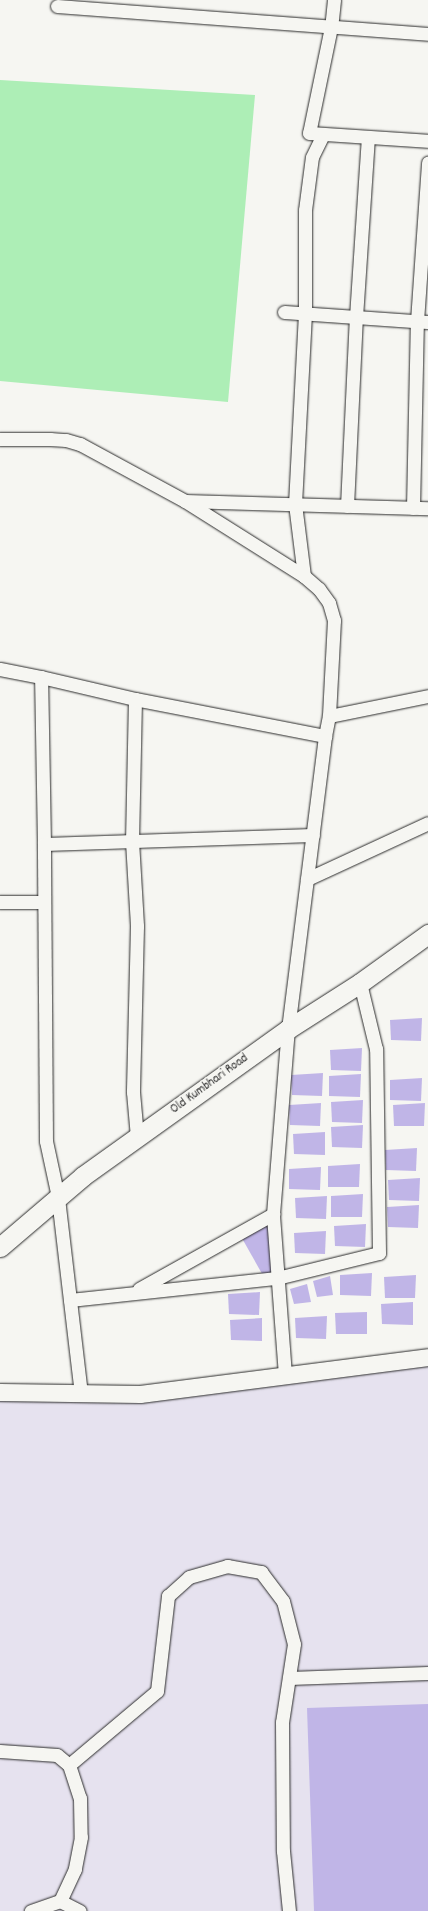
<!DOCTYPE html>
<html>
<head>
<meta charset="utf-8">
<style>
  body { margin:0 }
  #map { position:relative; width:428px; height:1911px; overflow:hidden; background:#f6f6f2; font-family:Dekko,sans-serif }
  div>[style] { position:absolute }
  .built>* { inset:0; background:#e6e2ef }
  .green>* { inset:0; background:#adeeb6 }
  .building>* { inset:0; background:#c0b5e7 }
  .roads { filter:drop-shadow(0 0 1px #2b2b2b) drop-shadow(0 0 1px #2b2b2b) }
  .minor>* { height:13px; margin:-6.5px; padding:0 6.5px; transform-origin:6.5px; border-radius:6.5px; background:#f6f6f2 }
  .tertiary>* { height:17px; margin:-8.5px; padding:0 8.5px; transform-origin:8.5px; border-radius:8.5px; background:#f6f6f2 }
  .secondary>* { height:19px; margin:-9.5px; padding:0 9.5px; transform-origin:9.5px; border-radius:9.5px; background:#f6f6f2 }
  span { translate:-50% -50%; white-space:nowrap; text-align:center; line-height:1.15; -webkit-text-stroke:3px #f6f6f2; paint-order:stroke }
  .street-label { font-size:13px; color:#2b2b2b }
</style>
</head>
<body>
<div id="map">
  <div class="built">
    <div style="clip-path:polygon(428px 1357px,428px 1911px,0 1911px,0 1394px,140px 1394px)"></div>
  </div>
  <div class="green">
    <div style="clip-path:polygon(0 80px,255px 95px,228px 402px,0 381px)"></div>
  </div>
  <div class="building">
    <div style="clip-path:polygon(422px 1018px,421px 1041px,391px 1040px,390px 1020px)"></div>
    <div style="clip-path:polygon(362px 1048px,361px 1071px,331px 1070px,330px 1050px)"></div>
    <div style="clip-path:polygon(323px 1073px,322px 1096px,292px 1095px,291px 1075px)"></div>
    <div style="clip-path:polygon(361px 1074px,360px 1097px,329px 1096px,329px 1076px)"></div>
    <div style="clip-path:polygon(422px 1078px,421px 1101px,390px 1100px,390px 1080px)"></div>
    <div style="clip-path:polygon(363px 1100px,362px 1123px,332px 1122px,331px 1102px)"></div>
    <div style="clip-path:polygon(321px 1103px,320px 1126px,290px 1125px,289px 1105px)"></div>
    <div style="clip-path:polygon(425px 1103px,424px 1126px,394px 1126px,393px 1105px)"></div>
    <div style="clip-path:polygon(363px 1125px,362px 1148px,332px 1147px,331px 1127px)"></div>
    <div style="clip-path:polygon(325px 1132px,325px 1155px,294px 1154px,293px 1134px)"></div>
    <div style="clip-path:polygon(417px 1148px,416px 1171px,386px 1170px,385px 1150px)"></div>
    <div style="clip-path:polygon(360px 1164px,359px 1187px,328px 1187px,328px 1166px)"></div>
    <div style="clip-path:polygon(321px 1167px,320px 1190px,289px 1189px,289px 1169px)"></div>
    <div style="clip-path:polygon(420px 1178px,419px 1201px,389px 1200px,388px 1180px)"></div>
    <div style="clip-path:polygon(363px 1194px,362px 1217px,331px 1217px,331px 1196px)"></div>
    <div style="clip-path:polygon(327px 1196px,326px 1219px,296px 1218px,295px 1198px)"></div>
    <div style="clip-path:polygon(419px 1205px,418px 1228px,388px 1227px,387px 1207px)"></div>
    <div style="clip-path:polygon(273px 1214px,277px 1278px,265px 1279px,239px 1233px)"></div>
    <div style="clip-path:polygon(366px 1224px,365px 1247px,335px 1246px,334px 1226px)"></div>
    <div style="clip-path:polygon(326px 1231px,325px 1254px,295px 1253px,294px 1233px)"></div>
    <div style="clip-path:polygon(372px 1273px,371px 1296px,340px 1295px,340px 1275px)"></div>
    <div style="clip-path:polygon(416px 1275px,415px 1298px,385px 1298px,384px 1277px)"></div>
    <div style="clip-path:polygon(330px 1276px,333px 1295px,317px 1297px,313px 1281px)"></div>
    <div style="clip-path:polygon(307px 1284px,311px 1302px,294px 1304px,290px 1289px)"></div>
    <div style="clip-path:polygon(260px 1292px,259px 1315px,229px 1314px,228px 1294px)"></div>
    <div style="clip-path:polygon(413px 1302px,413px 1325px,382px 1324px,381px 1304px)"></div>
    <div style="clip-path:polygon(367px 1312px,367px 1334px,336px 1334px,335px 1313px)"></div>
    <div style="clip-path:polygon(327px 1316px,326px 1339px,296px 1338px,295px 1318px)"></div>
    <div style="clip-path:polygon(262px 1318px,262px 1341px,231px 1340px,230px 1320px)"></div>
    <div style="clip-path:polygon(428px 1704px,428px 1911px,314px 1911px,307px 1708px)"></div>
  </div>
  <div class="roads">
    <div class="minor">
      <div style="left:334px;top:0;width:27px;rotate:96deg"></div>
      <div style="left:331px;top:27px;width:108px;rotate:101.7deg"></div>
      <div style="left:309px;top:133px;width:119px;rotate:3.8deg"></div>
      <div style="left:57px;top:6px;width:372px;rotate:4.3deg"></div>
      <div style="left:284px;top:312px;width:144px;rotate:4deg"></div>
      <div style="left:0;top:439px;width:50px"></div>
      <div style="left:50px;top:439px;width:16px;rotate:4deg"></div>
      <div style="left:66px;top:440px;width:15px;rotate:16deg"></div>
      <div style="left:80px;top:444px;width:119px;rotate:28.5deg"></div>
      <div style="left:185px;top:501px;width:141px;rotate:32.2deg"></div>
      <div style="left:304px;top:576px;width:20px;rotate:41deg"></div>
      <div style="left:319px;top:589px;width:17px;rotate:54deg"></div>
      <div style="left:329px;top:603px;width:18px;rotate:74deg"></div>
      <div style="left:334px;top:620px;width:96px;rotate:93deg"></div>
      <div style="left:185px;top:501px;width:243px;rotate:1.7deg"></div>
      <div style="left:347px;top:506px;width:189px;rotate:-87.3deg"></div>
      <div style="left:356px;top:317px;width:180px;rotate:-86.2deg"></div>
      <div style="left:413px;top:508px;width:187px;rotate:-88.8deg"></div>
      <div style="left:417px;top:321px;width:159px;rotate:-86deg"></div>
      <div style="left:304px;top:576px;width:73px;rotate:-97.1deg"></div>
      <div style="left:295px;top:504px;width:190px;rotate:-87deg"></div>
      <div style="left:305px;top:314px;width:104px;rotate:-90deg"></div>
      <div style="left:305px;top:210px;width:53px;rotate:-82.5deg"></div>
      <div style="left:312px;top:157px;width:25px;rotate:-64deg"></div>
      <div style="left:0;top:669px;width:42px;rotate:11deg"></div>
      <div style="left:135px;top:699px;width:142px;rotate:91.2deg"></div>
      <div style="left:132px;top:841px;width:85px;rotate:86.6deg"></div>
      <div style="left:137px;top:926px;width:166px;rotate:91.4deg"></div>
      <div style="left:133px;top:1092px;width:45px;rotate:84.9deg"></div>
      <div style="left:44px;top:844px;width:167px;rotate:-91deg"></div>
      <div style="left:41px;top:677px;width:97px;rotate:13.2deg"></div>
      <div style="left:135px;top:699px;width:194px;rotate:11deg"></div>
      <div style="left:307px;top:879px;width:133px;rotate:-24.8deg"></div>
      <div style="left:0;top:902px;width:44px"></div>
      <div style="left:139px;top:1289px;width:154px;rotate:-29.2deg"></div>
      <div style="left:70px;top:1300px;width:208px;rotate:-6.1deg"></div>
      <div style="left:277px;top:1278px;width:105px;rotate:-13.8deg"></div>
      <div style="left:379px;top:1253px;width:204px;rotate:-90.8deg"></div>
      <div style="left:376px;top:1049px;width:68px;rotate:-103.6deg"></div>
      <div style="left:285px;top:1375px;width:161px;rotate:-94.3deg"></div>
      <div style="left:273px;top:1214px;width:186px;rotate:-85.4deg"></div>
      <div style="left:288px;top:1029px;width:295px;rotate:-82.8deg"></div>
      <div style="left:325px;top:736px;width:20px;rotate:-79deg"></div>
      <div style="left:329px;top:716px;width:101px;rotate:-11.4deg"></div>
      <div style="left:81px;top:1394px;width:198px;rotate:-96.7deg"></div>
      <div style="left:58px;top:1197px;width:57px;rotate:-102.1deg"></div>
      <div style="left:46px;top:1141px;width:297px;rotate:-90.4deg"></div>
      <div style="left:44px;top:844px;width:269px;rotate:-1.9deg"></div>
      <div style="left:289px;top:1678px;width:139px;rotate:-2.1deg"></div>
      <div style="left:0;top:1751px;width:57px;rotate:4deg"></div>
      <div style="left:57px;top:1755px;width:16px;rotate:40deg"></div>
      <div style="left:69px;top:1765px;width:35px;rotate:72deg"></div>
      <div style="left:80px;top:1798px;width:39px;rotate:89deg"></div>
      <div style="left:81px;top:1837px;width:33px;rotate:101deg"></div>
      <div style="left:75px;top:1869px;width:35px;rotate:115deg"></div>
      <div style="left:60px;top:1901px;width:31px;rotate:161deg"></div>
      <div style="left:69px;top:1765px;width:115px;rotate:-40.1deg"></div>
      <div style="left:157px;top:1691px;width:96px;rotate:-83.4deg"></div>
      <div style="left:168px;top:1596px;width:28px;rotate:-42deg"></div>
      <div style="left:189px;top:1577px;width:40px;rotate:-16deg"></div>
      <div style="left:227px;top:1566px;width:35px;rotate:10deg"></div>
      <div style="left:261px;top:1572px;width:36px;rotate:53deg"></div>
      <div style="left:283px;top:1601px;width:44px;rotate:75.7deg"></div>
      <div style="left:294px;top:1644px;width:79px;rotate:98.7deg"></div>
      <div style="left:282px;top:1722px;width:129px;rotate:89.6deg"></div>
      <div style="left:283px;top:1851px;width:60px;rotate:84.3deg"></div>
      <div style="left:60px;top:1901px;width:22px;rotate:27deg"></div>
    </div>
    <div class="tertiary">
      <div style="left:0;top:1392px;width:140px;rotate:0.8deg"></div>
      <div style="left:140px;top:1394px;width:290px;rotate:-7.3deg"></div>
    </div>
    <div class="secondary">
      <div style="left:0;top:1247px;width:109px;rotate:-40.5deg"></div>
      <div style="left:83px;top:1176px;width:252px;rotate:-35.6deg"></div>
      <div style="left:288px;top:1029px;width:85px;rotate:-32.6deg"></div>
      <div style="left:360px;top:983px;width:84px;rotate:-35.8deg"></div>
    </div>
  </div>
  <div class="street-label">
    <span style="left:210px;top:1085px;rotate:-36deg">Old Kumbhari Road</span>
  </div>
</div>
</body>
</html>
